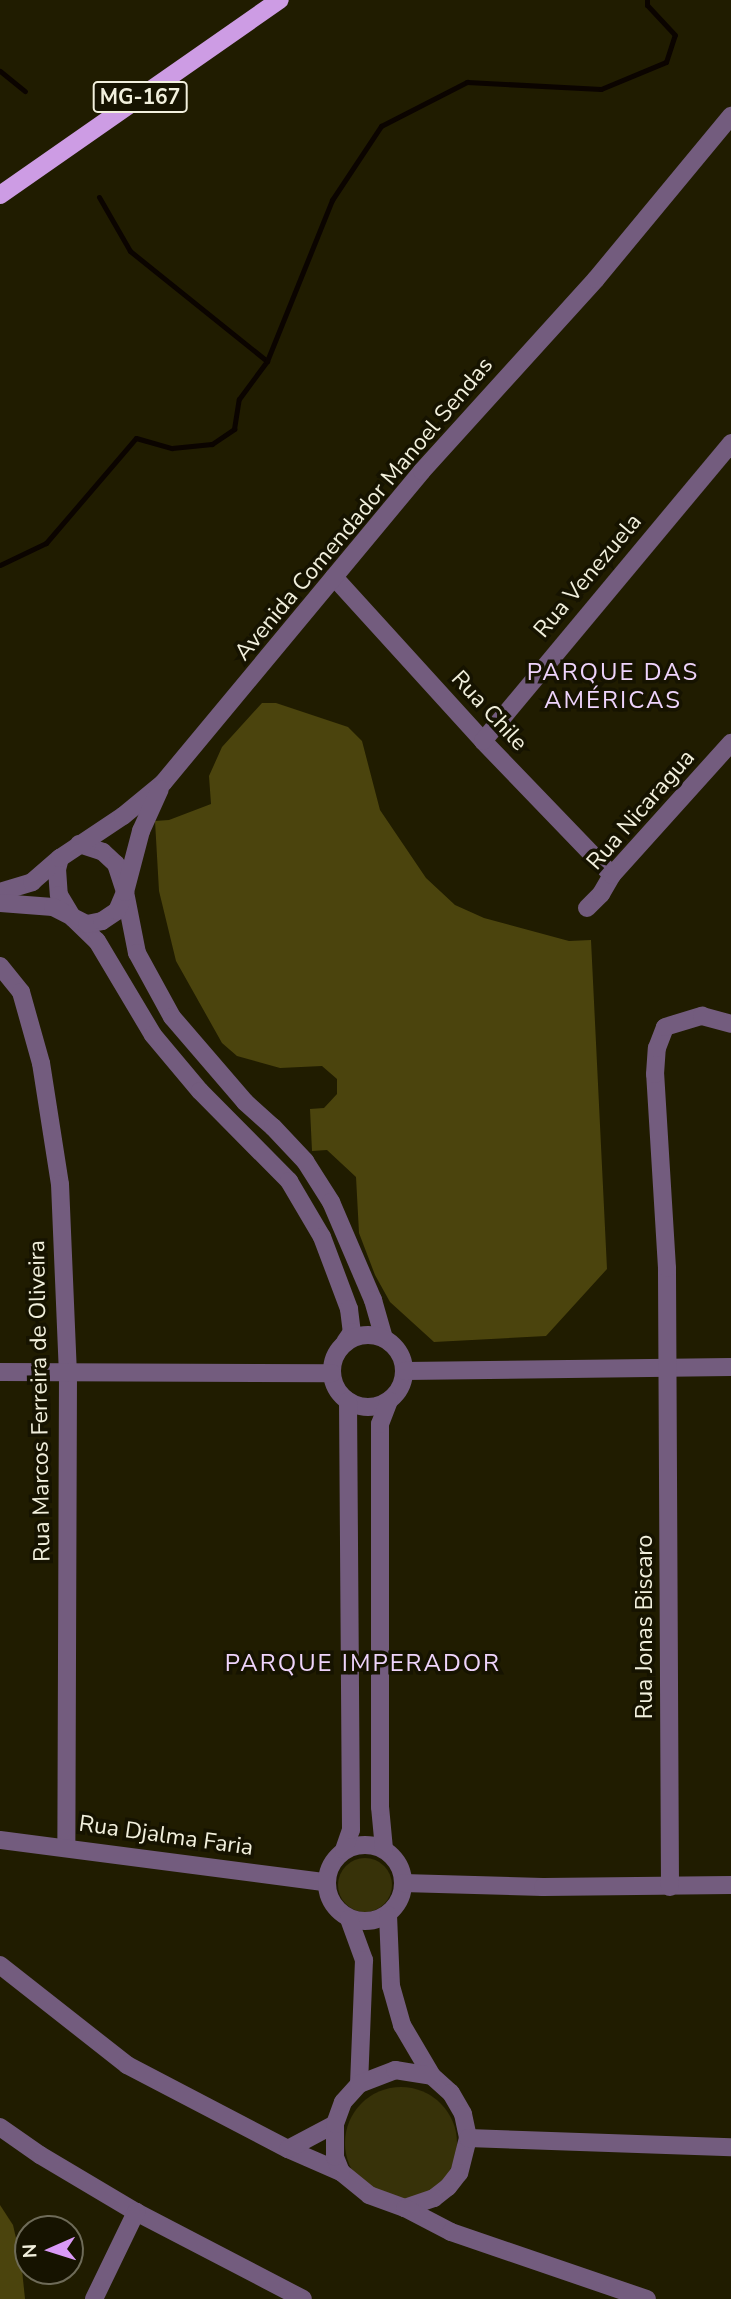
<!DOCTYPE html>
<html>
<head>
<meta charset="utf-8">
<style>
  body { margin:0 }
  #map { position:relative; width:731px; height:2299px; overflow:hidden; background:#201c00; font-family:"Nunito Sans",sans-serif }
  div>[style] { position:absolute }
  .green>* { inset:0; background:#373209 }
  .round { border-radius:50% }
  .forest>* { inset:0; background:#4b440d }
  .stream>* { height:5px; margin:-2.5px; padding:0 2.5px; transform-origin:2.5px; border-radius:2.5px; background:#0b0400 }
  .minor>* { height:18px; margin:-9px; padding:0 9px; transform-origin:9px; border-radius:9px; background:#735c7e }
  .minor>.ring { margin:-9px; padding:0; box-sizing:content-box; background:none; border:18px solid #735c7e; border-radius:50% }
  .major>* { height:18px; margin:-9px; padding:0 9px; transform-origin:9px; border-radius:9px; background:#cd9ce4 }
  span { translate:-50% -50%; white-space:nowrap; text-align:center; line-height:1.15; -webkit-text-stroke:7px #161300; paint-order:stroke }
  .shield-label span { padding:2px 5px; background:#161300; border:2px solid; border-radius:5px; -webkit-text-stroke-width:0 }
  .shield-label { font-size:21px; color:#f2f0dd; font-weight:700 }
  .street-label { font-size:23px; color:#f2f0dd }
  .neighbourhood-label { font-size:24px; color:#efd4fc; letter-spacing:2px }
  .north { position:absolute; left:14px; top:2215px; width:70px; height:70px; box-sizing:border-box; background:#161300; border:2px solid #6e6b58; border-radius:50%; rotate:267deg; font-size:19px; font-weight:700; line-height:28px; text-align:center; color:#f2f0dd }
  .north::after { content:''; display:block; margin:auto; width:24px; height:32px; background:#da9af7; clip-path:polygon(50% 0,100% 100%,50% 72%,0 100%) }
</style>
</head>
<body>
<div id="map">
  <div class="green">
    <div class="round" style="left:338px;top:1858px;width:54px;height:54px"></div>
    <div class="round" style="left:345px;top:2087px;width:112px;height:112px"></div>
  </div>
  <div class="forest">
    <div style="clip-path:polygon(262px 703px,276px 703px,348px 727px,362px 741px,380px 810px,426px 878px,455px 905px,484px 918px,569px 941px,591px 940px,607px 1269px,546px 1336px,434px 1342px,390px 1302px,375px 1275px,359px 1233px,356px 1177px,327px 1150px,312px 1151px,310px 1109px,324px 1108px,337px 1094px,337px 1079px,322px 1066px,280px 1068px,237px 1056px,222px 1043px,176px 961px,159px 891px,155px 821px,169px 820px,211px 804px,209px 776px,222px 747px)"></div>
    <div style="clip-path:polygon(0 2205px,13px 2225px,21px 2260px,25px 2299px,0 2299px)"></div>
  </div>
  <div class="stream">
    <div style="left:0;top:71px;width:32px;rotate:39deg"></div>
    <div style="left:99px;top:197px;width:62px;rotate:60.1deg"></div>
    <div style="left:130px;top:251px;width:176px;rotate:38.8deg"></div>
    <div style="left:0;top:565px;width:51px;rotate:-25.6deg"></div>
    <div style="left:46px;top:543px;width:138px;rotate:-49.4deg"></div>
    <div style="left:136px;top:438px;width:37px;rotate:16deg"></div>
    <div style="left:172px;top:448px;width:40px;rotate:-5.7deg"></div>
    <div style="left:212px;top:444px;width:27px;rotate:-34deg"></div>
    <div style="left:234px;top:429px;width:30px;rotate:-81deg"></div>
    <div style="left:239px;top:399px;width:47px;rotate:-53.6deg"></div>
    <div style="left:267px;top:361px;width:174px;rotate:-68deg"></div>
    <div style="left:332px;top:200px;width:89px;rotate:-56.5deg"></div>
    <div style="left:381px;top:126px;width:97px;rotate:-27.1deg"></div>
    <div style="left:467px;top:82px;width:134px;rotate:3deg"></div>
    <div style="left:601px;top:89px;width:70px;rotate:-22.6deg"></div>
    <div style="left:666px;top:62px;width:28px;rotate:-72deg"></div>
    <div style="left:675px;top:35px;width:41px;rotate:-133deg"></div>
    <div style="left:647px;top:5px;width:5px;rotate:-90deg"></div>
  </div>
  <div class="minor">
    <div style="left:334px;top:577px;width:222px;rotate:47.7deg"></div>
    <div style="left:483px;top:741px;width:186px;rotate:46.1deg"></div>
    <div style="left:483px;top:741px;width:388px;rotate:-50.2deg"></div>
    <div style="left:79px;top:844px;width:25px;rotate:18deg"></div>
    <div style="left:103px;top:852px;width:18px;rotate:43deg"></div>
    <div style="left:116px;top:864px;width:29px;rotate:72deg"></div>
    <div style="left:125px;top:892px;width:62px;rotate:78.9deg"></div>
    <div style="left:137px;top:953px;width:73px;rotate:61.3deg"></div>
    <div style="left:172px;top:1017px;width:112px;rotate:49.3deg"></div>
    <div style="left:245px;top:1102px;width:38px;rotate:42deg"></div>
    <div style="left:273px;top:1127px;width:47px;rotate:46.7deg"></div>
    <div style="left:305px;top:1161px;width:49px;rotate:57.6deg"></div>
    <div style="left:331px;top:1202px;width:107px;rotate:66.8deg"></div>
    <div style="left:373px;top:1300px;width:40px;rotate:74deg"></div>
    <div style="left:60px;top:858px;width:11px;rotate:105deg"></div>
    <div style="left:57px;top:869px;width:26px;rotate:86deg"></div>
    <div style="left:59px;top:895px;width:27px;rotate:59deg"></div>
    <div style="left:73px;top:918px;width:33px;rotate:44deg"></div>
    <div style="left:97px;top:941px;width:109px;rotate:59.2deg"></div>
    <div style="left:153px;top:1035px;width:73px;rotate:50deg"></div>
    <div style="left:200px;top:1091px;width:127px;rotate:45.3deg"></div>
    <div style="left:289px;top:1181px;width:65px;rotate:59.5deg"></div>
    <div style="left:322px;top:1237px;width:77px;rotate:69.4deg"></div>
    <div style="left:349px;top:1309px;width:23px;rotate:83deg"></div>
    <div style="left:352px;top:1332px;width:12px;rotate:125deg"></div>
    <div style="left:0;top:892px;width:34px;rotate:-17deg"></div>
    <div style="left:32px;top:882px;width:37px;rotate:-41deg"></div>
    <div style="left:60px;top:858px;width:76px;rotate:-33.7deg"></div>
    <div style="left:123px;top:816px;width:52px;rotate:-39.5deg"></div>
    <div style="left:163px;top:783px;width:405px;rotate:-50.3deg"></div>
    <div style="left:422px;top:471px;width:259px;rotate:-47.8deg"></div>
    <div style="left:596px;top:279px;width:212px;rotate:-50.4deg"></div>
    <div style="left:0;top:903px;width:53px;rotate:4.3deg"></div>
    <div style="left:53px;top:907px;width:38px;rotate:27deg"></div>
    <div style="left:87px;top:924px;width:15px;rotate:-11deg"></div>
    <div style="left:102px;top:921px;width:18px;rotate:-34deg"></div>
    <div style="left:117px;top:911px;width:21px;rotate:-67deg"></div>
    <div style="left:125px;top:892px;width:63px;rotate:-75.3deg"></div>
    <div style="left:141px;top:831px;width:46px;rotate:-65.7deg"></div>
    <div style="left:587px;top:908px;width:20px;rotate:-45deg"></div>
    <div style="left:601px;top:894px;width:22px;rotate:-60deg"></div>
    <div style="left:612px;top:875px;width:178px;rotate:-48deg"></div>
    <div style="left:0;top:966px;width:33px;rotate:51deg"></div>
    <div style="left:21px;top:992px;width:74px;rotate:74.3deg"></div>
    <div style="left:41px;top:1063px;width:122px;rotate:81.1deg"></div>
    <div style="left:60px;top:1184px;width:189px;rotate:87.6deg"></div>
    <div style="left:68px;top:1373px;width:475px;rotate:90.2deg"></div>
    <div class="ring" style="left:332px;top:1335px;width:54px;height:54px"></div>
    <div style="left:405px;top:1371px;width:326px;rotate:-0.7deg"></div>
    <div style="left:0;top:1372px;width:332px;rotate:0.2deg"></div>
    <div style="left:0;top:1840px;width:328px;rotate:7.4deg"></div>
    <div class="ring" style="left:327px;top:1845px;width:58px;height:58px"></div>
    <div style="left:384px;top:1849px;width:42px;rotate:-95.4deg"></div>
    <div style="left:380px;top:1807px;width:383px;rotate:-90deg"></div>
    <div style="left:380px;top:1424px;width:25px;rotate:-69deg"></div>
    <div style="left:344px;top:1850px;width:21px;rotate:-71deg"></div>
    <div style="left:351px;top:1830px;width:429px;rotate:-90.4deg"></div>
    <div style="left:403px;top:1883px;width:140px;rotate:1.6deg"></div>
    <div style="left:543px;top:1887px;width:188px;rotate:-0.6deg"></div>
    <div style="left:670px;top:1887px;width:619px;rotate:-90.28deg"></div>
    <div style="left:667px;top:1268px;width:194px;rotate:-93.5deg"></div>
    <div style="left:655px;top:1074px;width:26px;rotate:-86deg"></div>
    <div style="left:657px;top:1048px;width:22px;rotate:-69deg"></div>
    <div style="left:665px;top:1027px;width:39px;rotate:-17deg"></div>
    <div style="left:702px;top:1016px;width:30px;rotate:15deg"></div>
    <div style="left:388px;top:1915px;width:71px;rotate:87.6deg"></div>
    <div style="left:391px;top:1986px;width:41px;rotate:74.2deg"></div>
    <div style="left:402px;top:2025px;width:59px;rotate:59.5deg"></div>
    <div style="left:432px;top:2076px;width:25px;rotate:42deg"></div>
    <div style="left:451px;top:2093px;width:24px;rotate:60deg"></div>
    <div style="left:463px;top:2114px;width:25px;rotate:78deg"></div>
    <div style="left:468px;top:2138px;width:36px;rotate:104deg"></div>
    <div style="left:459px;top:2173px;width:18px;rotate:128deg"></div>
    <div style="left:448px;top:2187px;width:18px;rotate:142deg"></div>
    <div style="left:434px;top:2198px;width:31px;rotate:161deg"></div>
    <div style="left:349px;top:1919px;width:44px;rotate:69.9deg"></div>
    <div style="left:364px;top:1960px;width:124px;rotate:92.3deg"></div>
    <div style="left:0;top:1965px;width:162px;rotate:38.2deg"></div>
    <div style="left:127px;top:2065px;width:182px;rotate:27.6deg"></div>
    <div style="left:288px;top:2149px;width:58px;rotate:23.5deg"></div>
    <div style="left:341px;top:2172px;width:36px;rotate:39deg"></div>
    <div style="left:369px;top:2195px;width:38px;rotate:20deg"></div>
    <div style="left:405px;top:2208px;width:52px;rotate:27.6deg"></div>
    <div style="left:451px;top:2232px;width:207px;rotate:18.9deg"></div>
    <div style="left:0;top:2127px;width:49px;rotate:35deg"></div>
    <div style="left:40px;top:2155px;width:112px;rotate:30.7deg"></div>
    <div style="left:136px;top:2212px;width:188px;rotate:27.5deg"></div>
    <div style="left:468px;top:2138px;width:263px;rotate:2deg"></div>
    <div style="left:288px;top:2149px;width:53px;rotate:-28deg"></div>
    <div style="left:341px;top:2172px;width:16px;rotate:-112deg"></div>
    <div style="left:335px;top:2157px;width:33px;rotate:-90deg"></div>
    <div style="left:335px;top:2124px;width:23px;rotate:-70deg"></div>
    <div style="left:343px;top:2102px;width:24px;rotate:-48deg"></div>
    <div style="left:359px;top:2084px;width:39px;rotate:-21deg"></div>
    <div style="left:395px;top:2070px;width:37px;rotate:9deg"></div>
    <div style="left:94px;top:2299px;width:97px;rotate:-64.2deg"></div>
  </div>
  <div class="major">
    <div style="left:0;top:195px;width:341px;rotate:-34.9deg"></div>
  </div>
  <div class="shield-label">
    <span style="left:140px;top:97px">MG-167</span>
  </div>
  <div class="street-label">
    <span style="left:364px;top:509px;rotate:-50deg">Avenida Comendador Manoel Sendas</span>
    <span style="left:588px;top:576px;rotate:-50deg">Rua Venezuela</span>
    <span style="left:489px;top:711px;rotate:47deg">Rua Chile</span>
    <span style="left:641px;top:810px;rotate:-49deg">Rua Nicaragua</span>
    <span style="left:40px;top:1401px;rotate:-91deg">Rua Marcos Ferreira de Oliveira</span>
    <span style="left:645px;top:1627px;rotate:-90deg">Rua Jonas Biscaro</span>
    <span style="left:166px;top:1836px;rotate:8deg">Rua Djalma Faria</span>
  </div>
  <div class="neighbourhood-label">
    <span style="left:613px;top:687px">PARQUE DAS<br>AMÉRICAS</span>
    <span style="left:363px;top:1664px">PARQUE IMPERADOR</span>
  </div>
  <div class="north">N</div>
</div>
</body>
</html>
